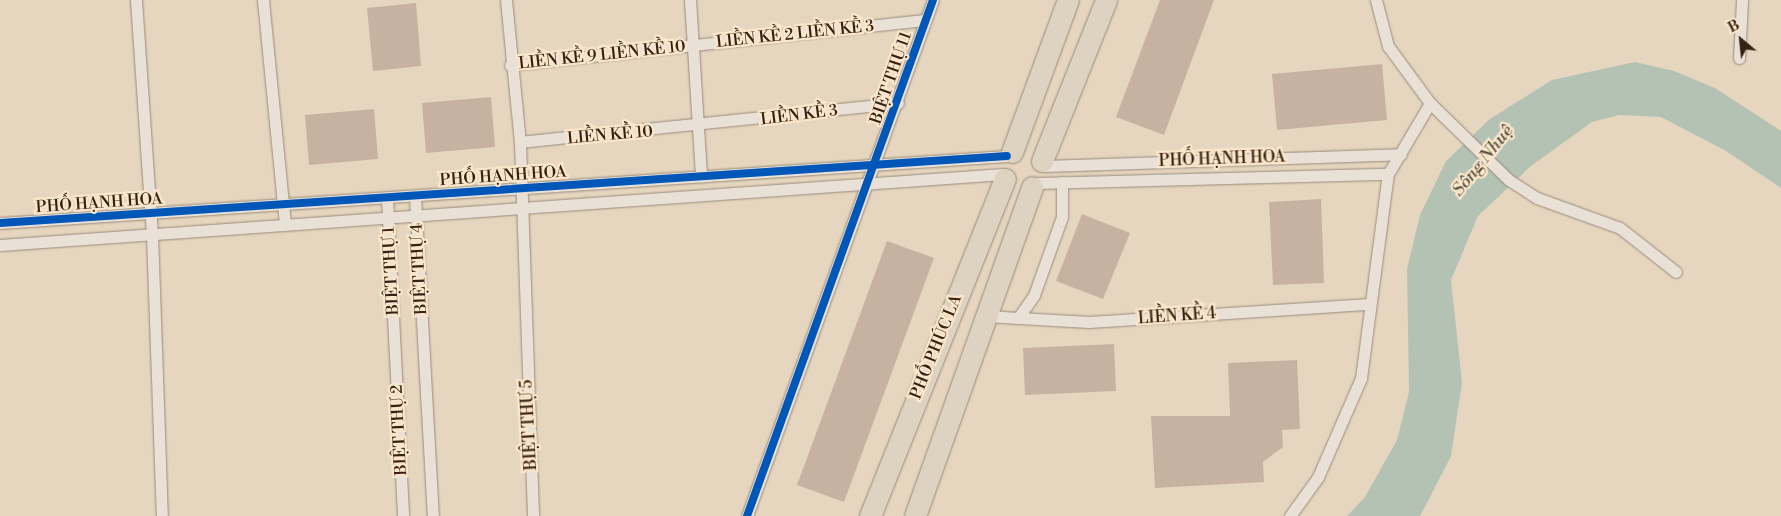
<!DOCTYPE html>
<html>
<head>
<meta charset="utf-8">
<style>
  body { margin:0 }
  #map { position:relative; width:1781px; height:516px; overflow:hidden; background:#e7d6bf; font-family:"Libre Bodoni",serif }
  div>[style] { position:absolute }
  .water>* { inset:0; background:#b4c2b4 }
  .building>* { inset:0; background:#c7b2a1 }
  .roads { filter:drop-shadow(0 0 1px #988c7e) drop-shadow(0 0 1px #988c7e) }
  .street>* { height:11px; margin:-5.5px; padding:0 5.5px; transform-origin:5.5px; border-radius:5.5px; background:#eae1d6 }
  .highway>* { height:21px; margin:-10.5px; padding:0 10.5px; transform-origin:10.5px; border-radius:10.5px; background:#ded2c1 }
  .cycleway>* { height:8px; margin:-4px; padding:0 4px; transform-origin:4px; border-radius:4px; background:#0057b8 }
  span { translate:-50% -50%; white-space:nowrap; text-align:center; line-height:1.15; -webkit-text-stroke:4.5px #fae6ca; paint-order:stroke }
  .street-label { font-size:16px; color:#362114 }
  .water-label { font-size:18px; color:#554f42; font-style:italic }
  .north { position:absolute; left:1716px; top:15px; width:50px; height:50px; -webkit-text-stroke:4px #fae6ca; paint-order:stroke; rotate:332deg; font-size:14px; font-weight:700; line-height:20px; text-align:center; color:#362114 }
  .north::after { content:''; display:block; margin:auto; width:18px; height:22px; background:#362114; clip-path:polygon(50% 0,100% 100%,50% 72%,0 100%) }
</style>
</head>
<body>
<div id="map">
  <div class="water">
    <div style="clip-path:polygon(1635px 62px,1674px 71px,1715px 88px,1781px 131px,1781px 188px,1726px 151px,1661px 117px,1619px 115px,1592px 122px,1531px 166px,1478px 216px,1451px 280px,1462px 383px,1451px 456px,1427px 503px,1420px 516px,1347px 516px,1365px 497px,1397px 440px,1409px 392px,1407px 269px,1420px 215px,1446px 161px,1490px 119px,1552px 80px)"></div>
  </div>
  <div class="building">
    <div style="clip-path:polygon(1160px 0,1214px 0,1164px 135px,1116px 117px)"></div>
    <div style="clip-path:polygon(416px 3px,421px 66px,373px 71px,367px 8px)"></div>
    <div style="clip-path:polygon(1382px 64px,1387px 120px,1277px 130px,1272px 74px)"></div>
    <div style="clip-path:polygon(491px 97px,495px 147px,426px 153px,422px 103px)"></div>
    <div style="clip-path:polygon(374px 109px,378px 159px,309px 165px,305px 115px)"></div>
    <div style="clip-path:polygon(1321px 199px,1324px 283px,1273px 285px,1269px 202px)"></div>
    <div style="clip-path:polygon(1082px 214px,1130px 233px,1103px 299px,1056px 281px)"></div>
    <div style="clip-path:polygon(887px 241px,934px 258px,844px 502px,797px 485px)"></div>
    <div style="clip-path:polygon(1114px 344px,1116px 391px,1025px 395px,1023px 348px)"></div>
    <div style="clip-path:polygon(1297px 360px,1300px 429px,1282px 430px,1283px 447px,1263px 462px,1264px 482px,1155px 488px,1151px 416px,1230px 416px,1228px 363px)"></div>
  </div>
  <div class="roads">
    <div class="street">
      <div style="left:136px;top:0;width:235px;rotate:86.1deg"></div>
      <div style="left:152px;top:234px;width:282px;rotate:88deg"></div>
      <div style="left:263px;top:0;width:226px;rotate:84.4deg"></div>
      <div style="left:506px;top:0;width:143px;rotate:84.4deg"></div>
      <div style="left:520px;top:142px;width:374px;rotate:88deg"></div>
      <div style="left:690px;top:0;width:177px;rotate:86.4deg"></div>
      <div style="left:1376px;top:0;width:48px;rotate:75.4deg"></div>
      <div style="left:1388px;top:46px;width:71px;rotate:53.6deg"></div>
      <div style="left:1430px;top:103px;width:110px;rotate:44.3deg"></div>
      <div style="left:1509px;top:180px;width:33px;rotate:33deg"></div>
      <div style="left:1537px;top:198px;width:88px;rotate:19.9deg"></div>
      <div style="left:1620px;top:228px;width:71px;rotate:38.2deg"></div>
      <div style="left:1739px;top:58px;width:58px;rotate:-87deg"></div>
      <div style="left:510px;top:65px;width:418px;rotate:-6.2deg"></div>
      <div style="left:520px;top:142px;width:380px;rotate:-5.9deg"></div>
      <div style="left:1044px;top:166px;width:357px;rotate:-1.9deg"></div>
      <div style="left:1038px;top:183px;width:350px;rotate:-1.5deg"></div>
      <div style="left:415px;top:196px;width:321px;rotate:86.8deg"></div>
      <div style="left:387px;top:198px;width:318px;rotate:87.1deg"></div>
      <div style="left:0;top:223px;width:1009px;rotate:-3.81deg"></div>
      <div style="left:0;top:245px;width:1006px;rotate:-4.05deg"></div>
      <div style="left:985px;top:316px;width:104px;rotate:3.3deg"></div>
      <div style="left:1089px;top:322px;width:281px;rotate:-3.7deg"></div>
      <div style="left:1018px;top:318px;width:28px;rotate:-55deg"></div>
      <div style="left:1034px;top:295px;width:83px;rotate:-70.3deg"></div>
      <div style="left:1062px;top:217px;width:35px;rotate:-90deg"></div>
      <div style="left:747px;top:516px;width:548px;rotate:-70.18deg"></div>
      <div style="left:1290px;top:516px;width:48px;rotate:-54.3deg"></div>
      <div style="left:1318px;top:477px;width:108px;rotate:-66.5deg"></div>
      <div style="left:1361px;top:378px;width:206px;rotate:-82.5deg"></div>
      <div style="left:1388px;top:174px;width:82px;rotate:-59.4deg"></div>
    </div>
    <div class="highway">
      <div style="left:1012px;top:152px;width:162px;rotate:-69.8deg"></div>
      <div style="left:1042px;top:161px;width:173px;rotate:-68.3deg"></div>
      <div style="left:870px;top:516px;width:363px;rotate:-68.2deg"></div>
      <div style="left:915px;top:516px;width:349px;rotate:-70.4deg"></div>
    </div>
  </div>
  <div class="cycleway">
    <div style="left:0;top:223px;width:1009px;rotate:-3.81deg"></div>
    <div style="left:747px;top:516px;width:548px;rotate:-70.18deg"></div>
  </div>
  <div class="street-label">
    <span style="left:795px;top:34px;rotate:-6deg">LIỀN KỀ 2 LIỀN KỀ 3</span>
    <span style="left:602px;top:55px;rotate:-6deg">LIỀN KỀ 9 LIỀN KỀ 10</span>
    <span style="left:891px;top:78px;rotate:-71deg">BIỆT THỰ 11</span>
    <span style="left:799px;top:115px;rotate:-7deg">LIỀN KỀ 3</span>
    <span style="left:610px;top:135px;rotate:-5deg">LIỀN KỀ 10</span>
    <span style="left:1222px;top:159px;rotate:-2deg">PHỐ HẠNH HOA</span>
    <span style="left:503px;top:176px;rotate:-4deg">PHỐ HẠNH HOA</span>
    <span style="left:99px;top:203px;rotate:-4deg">PHỐ HẠNH HOA</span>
    <span style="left:419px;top:269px;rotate:-93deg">BIỆT THỰ 4</span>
    <span style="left:391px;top:271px;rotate:-93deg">BIỆT THỰ 1</span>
    <span style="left:1177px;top:316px;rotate:-4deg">LIỀN KỀ 4</span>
    <span style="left:936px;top:347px;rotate:-68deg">PHỐ PHÚC LA</span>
    <span style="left:529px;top:425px;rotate:-93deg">BIỆT THỰ 5</span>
    <span style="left:399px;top:430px;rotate:-93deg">BIỆT THỰ 2</span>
  </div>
  <div class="water-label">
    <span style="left:1483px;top:161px;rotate:-51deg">Sông Nhuệ</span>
  </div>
  <div class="north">B</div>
</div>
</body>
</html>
